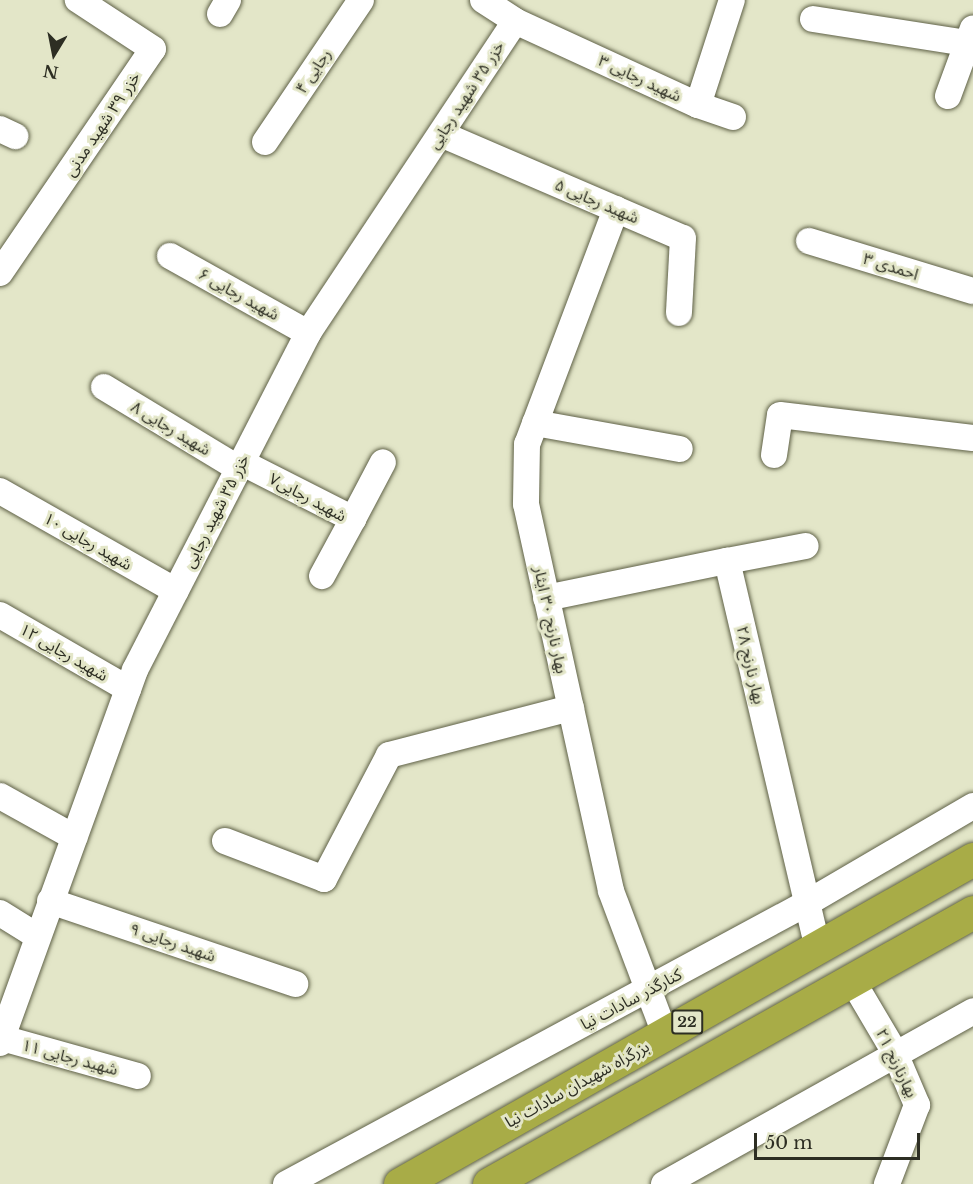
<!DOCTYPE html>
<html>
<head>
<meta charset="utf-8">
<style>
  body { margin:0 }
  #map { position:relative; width:973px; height:1184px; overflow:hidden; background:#e3e6c8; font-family:"Libre Baskerville","Noto Sans Arabic",serif }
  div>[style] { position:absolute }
  .roads { filter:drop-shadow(0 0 2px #5f6147) drop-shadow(0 0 2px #5f6147) }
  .street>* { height:26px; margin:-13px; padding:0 13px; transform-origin:13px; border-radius:13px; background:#fff }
  .highway>* { height:33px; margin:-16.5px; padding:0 16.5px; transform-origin:16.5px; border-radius:16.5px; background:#a8ac47 }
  span { translate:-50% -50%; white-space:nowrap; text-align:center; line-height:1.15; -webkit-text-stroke:6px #e3e6c8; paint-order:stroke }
  .shield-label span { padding:2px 4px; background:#e3e6c8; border:2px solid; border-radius:4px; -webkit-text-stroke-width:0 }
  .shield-label { font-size:15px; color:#2d2e23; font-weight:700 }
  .street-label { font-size:16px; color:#2d2e23 }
  .north { position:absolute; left:24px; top:24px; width:60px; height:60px; -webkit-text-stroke:4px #e3e6c8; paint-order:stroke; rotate:190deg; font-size:16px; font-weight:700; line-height:24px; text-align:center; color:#2d2e23 }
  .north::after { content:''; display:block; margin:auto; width:21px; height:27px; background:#2d2e23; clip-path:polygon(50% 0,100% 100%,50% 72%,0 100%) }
  .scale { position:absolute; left:754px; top:1133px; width:166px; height:27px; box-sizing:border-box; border:3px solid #2d2e23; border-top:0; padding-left:8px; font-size:18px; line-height:21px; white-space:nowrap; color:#2d2e23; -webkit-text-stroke:4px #e3e6c8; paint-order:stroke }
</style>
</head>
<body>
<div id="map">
  <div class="roads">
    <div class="street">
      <div style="left:483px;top:0;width:38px;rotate:33deg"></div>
      <div style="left:515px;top:21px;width:201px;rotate:24.7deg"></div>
      <div style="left:698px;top:105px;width:110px;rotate:-72.1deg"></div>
      <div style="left:220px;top:14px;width:16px;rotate:-60deg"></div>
      <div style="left:813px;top:19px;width:156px;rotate:8.9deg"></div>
      <div style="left:948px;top:96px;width:72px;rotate:-69.8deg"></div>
      <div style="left:698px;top:105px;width:37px;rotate:19deg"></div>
      <div style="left:0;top:129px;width:17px;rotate:25deg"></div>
      <div style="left:441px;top:134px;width:263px;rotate:23.3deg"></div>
      <div style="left:683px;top:238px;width:75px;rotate:93.1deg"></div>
      <div style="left:265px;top:142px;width:171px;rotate:-55.9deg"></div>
      <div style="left:616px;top:209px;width:251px;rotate:110.7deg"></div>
      <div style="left:527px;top:444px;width:60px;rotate:91deg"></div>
      <div style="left:526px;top:504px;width:396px;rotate:77.6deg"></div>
      <div style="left:611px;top:891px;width:153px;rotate:69.3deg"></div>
      <div style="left:809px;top:241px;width:171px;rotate:17deg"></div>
      <div style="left:170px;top:256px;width:158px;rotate:29.2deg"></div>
      <div style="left:0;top:273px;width:271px;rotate:-55.7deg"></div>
      <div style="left:153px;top:49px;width:90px;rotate:-146.8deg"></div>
      <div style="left:104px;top:387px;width:157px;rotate:31.2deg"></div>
      <div style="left:535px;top:423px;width:147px;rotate:10.2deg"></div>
      <div style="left:774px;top:455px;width:40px;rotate:-81.5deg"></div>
      <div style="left:780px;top:415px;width:194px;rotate:6.8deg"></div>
      <div style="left:241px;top:462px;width:126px;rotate:27deg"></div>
      <div style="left:353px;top:519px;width:65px;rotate:118.5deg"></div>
      <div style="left:0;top:491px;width:202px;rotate:29.6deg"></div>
      <div style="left:353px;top:519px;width:64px;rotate:-62.2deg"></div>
      <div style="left:727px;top:561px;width:80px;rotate:-10.8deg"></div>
      <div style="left:546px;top:598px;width:185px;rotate:-11.6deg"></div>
      <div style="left:727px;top:561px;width:398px;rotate:76.8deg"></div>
      <div style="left:0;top:615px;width:148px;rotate:30deg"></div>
      <div style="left:0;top:796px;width:85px;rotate:29deg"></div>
      <div style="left:225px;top:841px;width:106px;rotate:21deg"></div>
      <div style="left:324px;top:879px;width:140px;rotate:-62.3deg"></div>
      <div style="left:389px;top:755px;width:188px;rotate:-14.5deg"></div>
      <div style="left:50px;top:901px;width:259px;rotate:18.7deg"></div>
      <div style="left:0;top:913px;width:44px;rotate:31.9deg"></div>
      <div style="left:852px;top:980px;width:82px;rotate:59.4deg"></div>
      <div style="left:894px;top:1051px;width:59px;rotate:66.9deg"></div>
      <div style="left:917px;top:1105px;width:85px;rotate:110.8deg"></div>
      <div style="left:2px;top:1038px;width:141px;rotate:15.6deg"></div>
      <div style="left:0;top:1043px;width:397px;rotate:-70.1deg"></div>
      <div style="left:135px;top:670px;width:379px;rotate:-62.8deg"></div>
      <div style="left:308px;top:333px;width:374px;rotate:-56.4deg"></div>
      <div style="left:286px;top:1184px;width:592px;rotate:-28.34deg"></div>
      <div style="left:807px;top:903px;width:192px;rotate:-30.3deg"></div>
      <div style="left:664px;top:1184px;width:354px;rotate:-29.2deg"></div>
    </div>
    <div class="highway">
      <div style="left:400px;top:1184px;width:659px;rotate:-29.56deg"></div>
      <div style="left:489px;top:1184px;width:555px;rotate:-29.34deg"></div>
    </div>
  </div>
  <div class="shield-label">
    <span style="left:687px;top:1022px">22</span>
  </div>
  <div class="street-label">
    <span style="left:313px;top:71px;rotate:-56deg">رجایی ۴</span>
    <span style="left:640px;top:78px;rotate:25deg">شهید رجایی ۳</span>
    <span style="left:466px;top:95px;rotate:-57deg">خزر ۳۵ شهید رجایی</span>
    <span style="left:102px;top:124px;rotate:-56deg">خزر ۳۹ شهید مدنی</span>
    <span style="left:597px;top:201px;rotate:23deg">شهید رجایی ۵</span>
    <span style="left:891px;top:266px;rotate:17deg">احمدی ۳</span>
    <span style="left:239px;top:294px;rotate:29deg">شهید رجایی ۶</span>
    <span style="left:171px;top:428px;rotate:31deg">شهید رجایی ۸</span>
    <span style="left:308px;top:497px;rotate:28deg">شهید رجایی۷</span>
    <span style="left:216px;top:511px;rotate:-63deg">خزر ۳۵ شهید رجایی</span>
    <span style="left:88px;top:541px;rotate:30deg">شهید رجایی ۱۰</span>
    <span style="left:551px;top:620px;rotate:78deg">بهار نارنج ۳۰ ایثار</span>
    <span style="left:64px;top:652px;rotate:30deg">شهید رجایی ۱۲</span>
    <span style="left:751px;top:665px;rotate:77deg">بهار نارنج ۲۸</span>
    <span style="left:173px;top:942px;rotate:19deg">شهید رجایی ۹</span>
    <span style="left:631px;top:999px;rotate:-28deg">کنارگذر سادات نیا</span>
    <span style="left:70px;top:1057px;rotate:15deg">شهید رجایی ۱۱</span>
    <span style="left:897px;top:1063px;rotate:64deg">بهارنارنج ۲۱</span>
    <span style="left:577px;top:1084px;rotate:-29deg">بزرگراه شهیدان سادات نیا</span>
  </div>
  <div class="north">N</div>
  <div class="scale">50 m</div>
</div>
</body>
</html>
